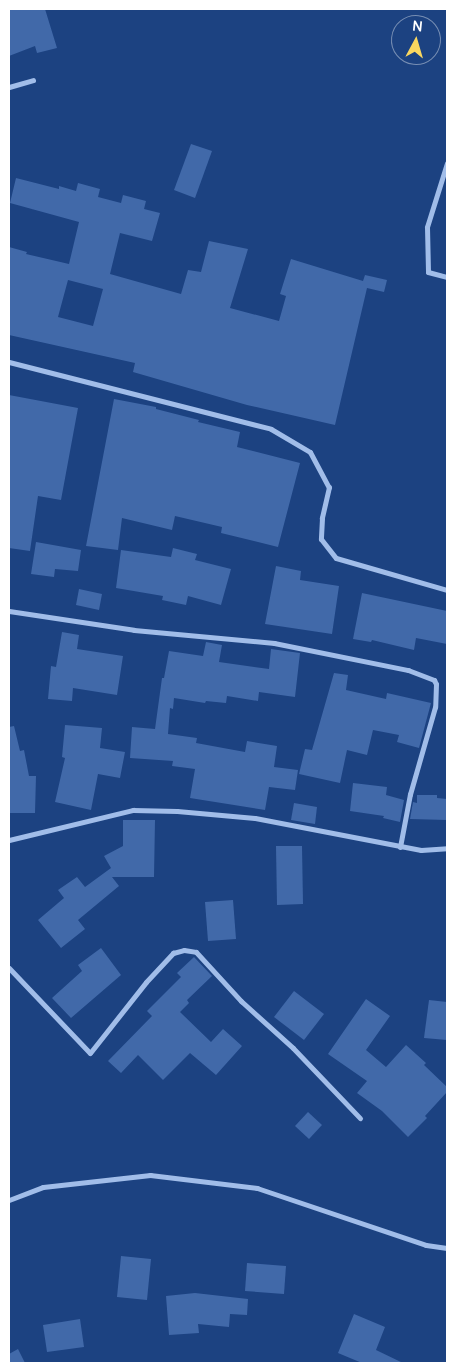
<!DOCTYPE html>
<html>
<head>
<meta charset="utf-8">
<style>
  body { margin:0 }
  #map { position:relative; width:456px; height:1372px; overflow:hidden; background:#1c4281; font-family:Manrope,sans-serif }
  div>[style] { position:absolute }
  .building>* { inset:0; background:#4169a9 }
  .minor>* { height:5px; margin:-2.5px; padding:0 2.5px; transform-origin:2.5px; border-radius:2.5px; background:#a1bde9 }
  span { translate:-50% -50%; white-space:nowrap; text-align:center; line-height:1.15; -webkit-text-stroke:4px #1c4281; paint-order:stroke }
  .frame { position:absolute; inset:0; border:10px solid #fff; pointer-events:none }
  .north { position:absolute; left:391px; top:15px; width:50px; height:50px; box-sizing:border-box; background:#1c4281; border:1px solid #778eb3; border-radius:50%; rotate:6deg; font-size:14px; font-weight:700; line-height:20px; text-align:center; color:#fff }
  .north::after { content:''; display:block; margin:auto; width:18px; height:22px; background:#fad75f; clip-path:polygon(50% 0,100% 100%,50% 72%,0 100%) }
</style>
</head>
<body>
<div id="map">
  <div class="building">
    <div style="clip-path:polygon(9px 9px,45px 9px,57px 48px,37px 53px,35px 46px,9px 56px)"></div>
    <div style="clip-path:polygon(191px 144px,212px 151px,195px 198px,174px 190px)"></div>
    <div style="clip-path:polygon(evenodd,16px 178px,59px 189px,59px 186px,76px 191px,78px 183px,100px 189px,98px 197px,121px 203px,123px 195px,146px 201px,144px 209px,160px 213px,152px 241px,120px 233px,110px 274px,181px 294px,188px 270px,201px 272px,209px 241px,248px 249px,230px 308px,279px 321px,286px 296px,280px 294px,291px 259px,363px 281px,365px 275px,387px 280px,384px 292px,367px 288px,335px 425px,247px 405px,133px 372px,135px 363px,9px 335px,9px 247px,27px 252px,26px 254px,69px 264px,79px 222px,10px 203px,16px 178px,68px 280px,103px 289px,93px 326px,58px 317px,68px 280px)"></div>
    <div style="clip-path:polygon(9px 395px,78px 408px,61px 500px,38px 496px,30px 551px,9px 548px)"></div>
    <div style="clip-path:polygon(114px 399px,156px 407px,156px 409px,199px 420px,198px 422px,240px 432px,237px 447px,300px 463px,278px 547px,221px 533px,222px 527px,175px 516px,172px 530px,122px 518px,118px 550px,86px 546px)"></div>
    <div style="clip-path:polygon(36px 542px,81px 550px,78px 571px,55px 569px,54px 577px,31px 574px)"></div>
    <div style="clip-path:polygon(173px 548px,197px 554px,195px 560px,231px 569px,221px 605px,188px 596px,186px 605px,162px 600px,163px 596px,116px 588px,121px 550px,171px 557px)"></div>
    <div style="clip-path:polygon(276px 566px,301px 571px,300px 580px,339px 586px,332px 634px,265px 624px)"></div>
    <div style="clip-path:polygon(79px 589px,102px 594px,99px 610px,76px 605px)"></div>
    <div style="clip-path:polygon(362px 593px,447px 611px,447px 644px,416px 638px,414px 650px,372px 640px,371px 642px,353px 639px)"></div>
    <div style="clip-path:polygon(62px 632px,79px 635px,77px 649px,123px 656px,117px 695px,73px 688px,72px 701px,48px 699px,51px 666px,56px 667px)"></div>
    <div style="clip-path:polygon(206px 642px,222px 645px,219px 662px,269px 669px,271px 649px,300px 653px,295px 697px,259px 692px,258px 701px,227px 696px,226px 703px,206px 701px,205px 703px,174px 698px,173px 709px,170px 708px,168px 734px,197px 738px,196px 743px,245px 752px,247px 741px,277px 746px,274px 767px,298px 770px,295px 790px,269px 787px,265px 810px,190px 798px,195px 769px,172px 766px,173px 761px,130px 758px,132px 727px,155px 729px,162px 678px,164px 678px,169px 651px,203px 656px)"></div>
    <div style="clip-path:polygon(334px 673px,348px 675px,346px 690px,386px 699px,387px 693px,431px 703px,419px 748px,397px 742px,399px 735px,373px 730px,367px 755px,347px 750px,340px 783px,299px 774px,305px 749px,312px 750px)"></div>
    <div style="clip-path:polygon(65px 725px,102px 728px,100px 748px,125px 752px,120px 778px,98px 774px,91px 810px,55px 802px,65px 758px,62px 757px)"></div>
    <div style="clip-path:polygon(14px 726px,20px 751px,24px 750px,29px 776px,36px 776px,35px 813px,9px 813px,9px 727px)"></div>
    <div style="clip-path:polygon(353px 783px,387px 787px,386px 795px,404px 800px,400px 822px,383px 818px,384px 816px,350px 811px)"></div>
    <div style="clip-path:polygon(417px 795px,437px 795px,437px 798px,447px 799px,447px 820px,410px 819px,413px 802px,417px 803px)"></div>
    <div style="clip-path:polygon(294px 803px,317px 807px,315px 824px,291px 820px)"></div>
    <div style="clip-path:polygon(123px 820px,155px 820px,154px 877px,112px 877px,119px 886px,78px 920px,85px 929px,61px 948px,38px 920px,64px 898px,58px 890px,77px 877px,85px 887px,111px 868px,104px 856px,123px 846px)"></div>
    <div style="clip-path:polygon(276px 846px,302px 846px,303px 904px,277px 905px)"></div>
    <div style="clip-path:polygon(233px 900px,236px 939px,208px 941px,205px 902px)"></div>
    <div style="clip-path:polygon(101px 948px,121px 975px,71px 1018px,52px 998px,82px 971px,78px 965px)"></div>
    <div style="clip-path:polygon(194px 957px,212px 976px,187px 1000px,189px 1003px,180px 1012px,211px 1042px,223px 1029px,242px 1046px,216px 1075px,190px 1053px,163px 1080px,138px 1055px,121px 1073px,108px 1061px,152px 1016px,147px 1011px,181px 977px,177px 973px)"></div>
    <div style="clip-path:polygon(294px 991px,324px 1014px,304px 1040px,274px 1017px)"></div>
    <div style="clip-path:polygon(366px 999px,390px 1016px,366px 1050px,386px 1067px,406px 1045px,426px 1063px,424px 1065px,447px 1087px,447px 1092px,425px 1116px,427px 1118px,408px 1137px,382px 1111px,357px 1093px,367px 1081px,328px 1054px)"></div>
    <div style="clip-path:polygon(429px 1000px,447px 1002px,447px 1040px,424px 1038px)"></div>
    <div style="clip-path:polygon(308px 1112px,322px 1125px,309px 1139px,295px 1126px)"></div>
    <div style="clip-path:polygon(121px 1256px,151px 1259px,147px 1300px,117px 1297px)"></div>
    <div style="clip-path:polygon(247px 1263px,286px 1266px,284px 1294px,245px 1291px)"></div>
    <div style="clip-path:polygon(195px 1293px,248px 1299px,247px 1315px,230px 1314px,229px 1327px,198px 1324px,199px 1333px,169px 1335px,166px 1296px)"></div>
    <div style="clip-path:polygon(354px 1314px,385px 1327px,376px 1350px,403px 1363px,362px 1363px,338px 1353px)"></div>
    <div style="clip-path:polygon(80px 1319px,84px 1347px,47px 1352px,43px 1325px)"></div>
    <div style="clip-path:polygon(18px 1349px,25px 1363px,9px 1363px,9px 1354px)"></div>
  </div>
  <div class="minor">
    <div style="left:9px;top:87px;width:25px;rotate:-16deg"></div>
    <div style="left:447px;top:163px;width:67px;rotate:107.4deg"></div>
    <div style="left:427px;top:227px;width:45px;rotate:88.7deg"></div>
    <div style="left:428px;top:272px;width:20px;rotate:15deg"></div>
    <div style="left:9px;top:362px;width:270px;rotate:14.3deg"></div>
    <div style="left:271px;top:429px;width:45px;rotate:30.5deg"></div>
    <div style="left:310px;top:452px;width:40px;rotate:62deg"></div>
    <div style="left:329px;top:487px;width:32px;rotate:103deg"></div>
    <div style="left:322px;top:518px;width:21px;rotate:93deg"></div>
    <div style="left:321px;top:539px;width:24px;rotate:52deg"></div>
    <div style="left:336px;top:558px;width:116px;rotate:16.1deg"></div>
    <div style="left:9px;top:611px;width:126px;rotate:8.6deg"></div>
    <div style="left:134px;top:630px;width:141px;rotate:5.3deg"></div>
    <div style="left:274px;top:643px;width:137px;rotate:11.4deg"></div>
    <div style="left:408px;top:670px;width:28px;rotate:21deg"></div>
    <div style="left:434px;top:680px;width:4px;rotate:63deg"></div>
    <div style="left:436px;top:684px;width:23px;rotate:92deg"></div>
    <div style="left:435px;top:707px;width:91px;rotate:106deg"></div>
    <div style="left:410px;top:794px;width:54px;rotate:100.7deg"></div>
    <div style="left:9px;top:840px;width:128px;rotate:-13.6deg"></div>
    <div style="left:133px;top:810px;width:44px;rotate:1.3deg"></div>
    <div style="left:177px;top:811px;width:78px;rotate:5.1deg"></div>
    <div style="left:255px;top:818px;width:169px;rotate:10.9deg"></div>
    <div style="left:421px;top:850px;width:26px;rotate:-4deg"></div>
    <div style="left:9px;top:968px;width:117px;rotate:46.4deg"></div>
    <div style="left:90px;top:1053px;width:90px;rotate:-51.7deg"></div>
    <div style="left:146px;top:982px;width:40px;rotate:-47deg"></div>
    <div style="left:173px;top:953px;width:11px;rotate:-15deg"></div>
    <div style="left:184px;top:950px;width:12px;rotate:9deg"></div>
    <div style="left:196px;top:952px;width:67px;rotate:47.4deg"></div>
    <div style="left:241px;top:1001px;width:70px;rotate:42.1deg"></div>
    <div style="left:293px;top:1048px;width:97px;rotate:46.3deg"></div>
    <div style="left:9px;top:1200px;width:36px;rotate:-21deg"></div>
    <div style="left:43px;top:1187px;width:108px;rotate:-6.4deg"></div>
    <div style="left:150px;top:1175px;width:108px;rotate:6.9deg"></div>
    <div style="left:257px;top:1188px;width:178px;rotate:18.6deg"></div>
    <div style="left:426px;top:1245px;width:21px;rotate:8deg"></div>
  </div>
  <div class="frame"></div>
  <div class="north">N</div>
</div>
</body>
</html>
